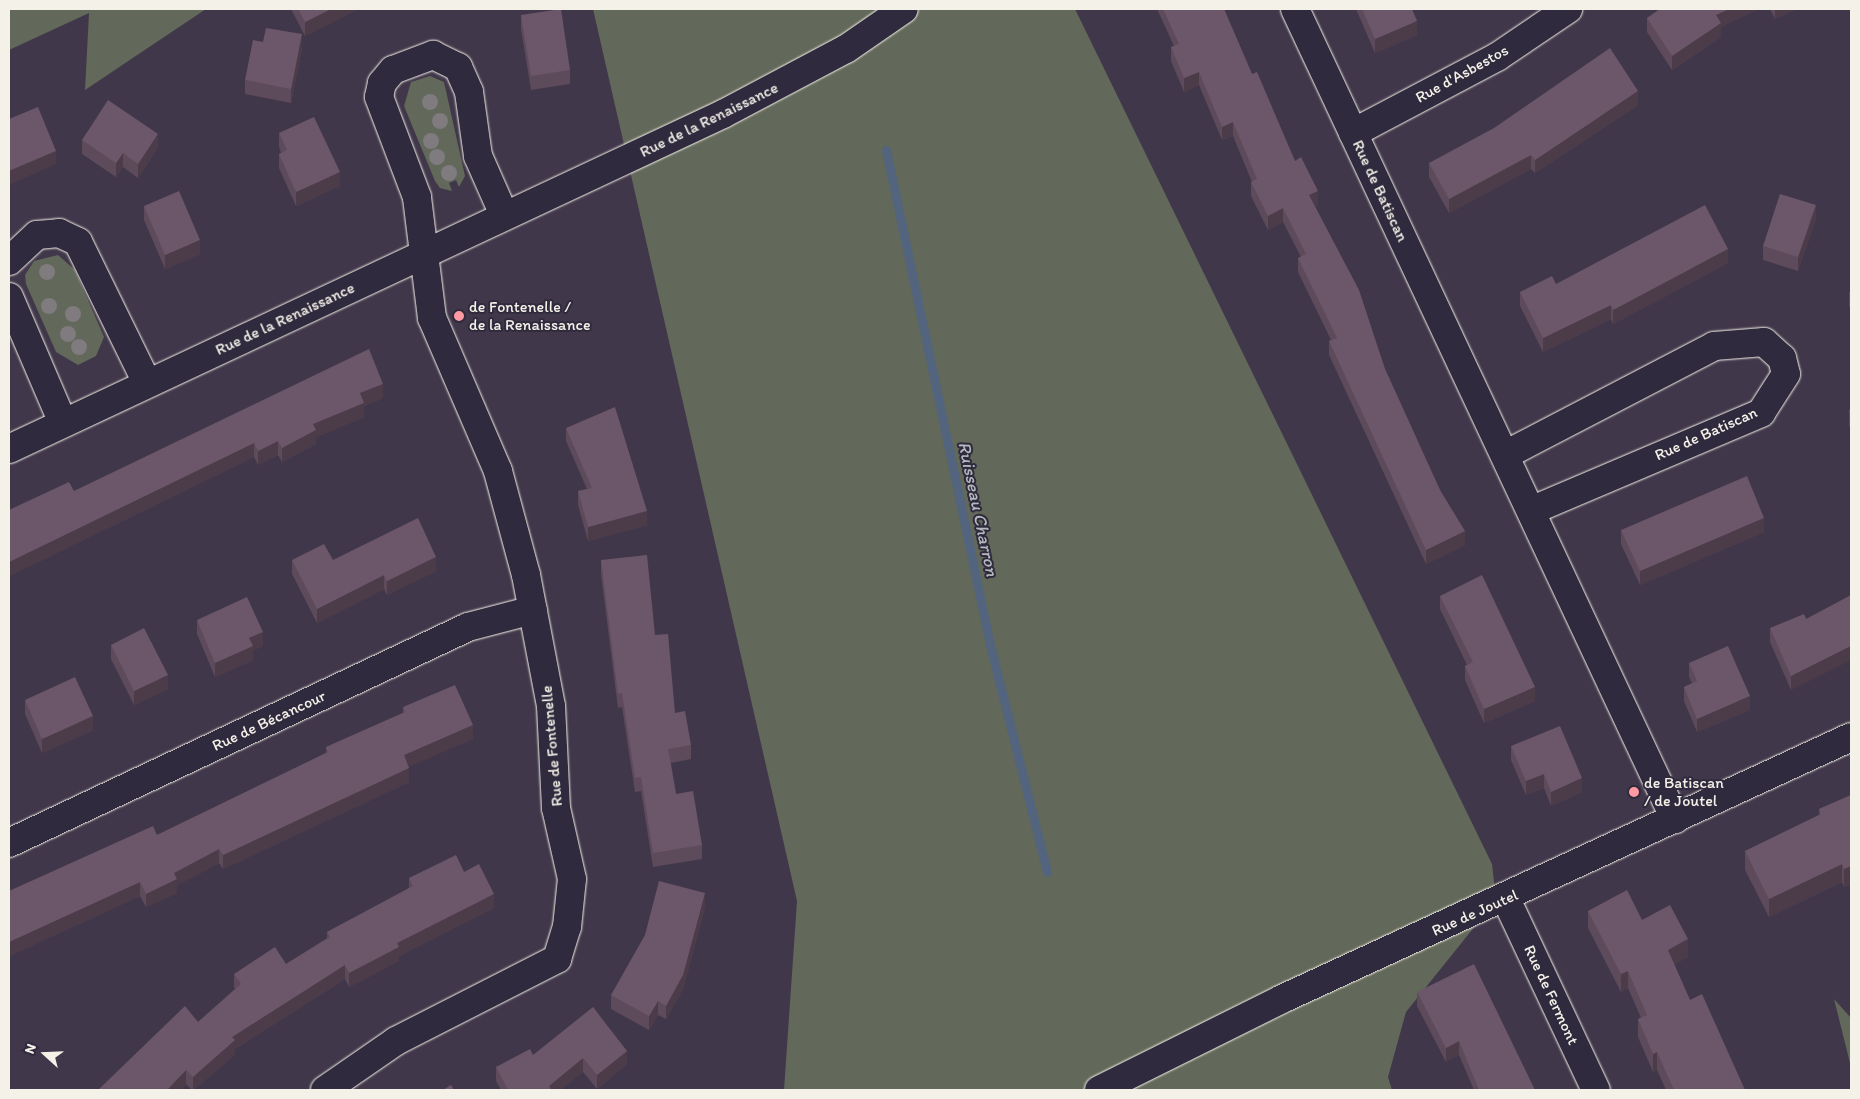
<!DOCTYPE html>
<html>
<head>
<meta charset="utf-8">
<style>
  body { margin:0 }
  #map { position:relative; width:1860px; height:1099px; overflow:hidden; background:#41374a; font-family:Itim,sans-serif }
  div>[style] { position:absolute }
  .green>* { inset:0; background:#62685a }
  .stream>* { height:9px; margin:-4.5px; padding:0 4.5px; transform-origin:4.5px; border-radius:4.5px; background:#53647e }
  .roads { filter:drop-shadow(0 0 1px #f4f1e8) drop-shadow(0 0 1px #f4f1e8) }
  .minor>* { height:28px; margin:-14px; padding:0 14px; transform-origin:14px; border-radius:14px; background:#2f2a3d }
  .trees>* { width:16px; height:16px; margin:-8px; border-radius:50%; background:#7f7b7e }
  .wall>* { inset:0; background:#5d4a5a }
  .shaded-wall>* { inset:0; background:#4c3c4a }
  .building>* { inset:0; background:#6c5669 }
  .dots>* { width:14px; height:14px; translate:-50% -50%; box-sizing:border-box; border:2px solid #2f2a3d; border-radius:50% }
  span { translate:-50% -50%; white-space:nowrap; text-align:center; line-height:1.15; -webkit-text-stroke:4px #2f2a3d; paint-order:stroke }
  .street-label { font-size:16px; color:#f4f1e8 }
  .poi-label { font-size:16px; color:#f4f1e8 }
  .left { translate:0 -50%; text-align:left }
  .water-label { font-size:18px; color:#b4b9be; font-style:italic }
  .frame { position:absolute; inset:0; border:10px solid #f4f1e8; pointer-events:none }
  .north { position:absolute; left:20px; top:1029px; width:50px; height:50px; -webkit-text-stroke:4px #2f2a3d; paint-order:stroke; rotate:290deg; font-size:14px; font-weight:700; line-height:20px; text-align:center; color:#f4f1e8 }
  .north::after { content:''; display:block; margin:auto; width:18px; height:22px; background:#f4f1e8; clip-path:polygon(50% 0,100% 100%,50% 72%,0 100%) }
</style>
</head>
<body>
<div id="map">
  <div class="green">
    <div style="clip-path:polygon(9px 9px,206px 9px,85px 90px,89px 13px,9px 50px)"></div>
    <div style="clip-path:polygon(593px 9px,1075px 9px,1492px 864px,1496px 900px,1406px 1012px,1388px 1077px,1392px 1090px,784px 1090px,797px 901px)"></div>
    <div style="clip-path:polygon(430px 76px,444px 82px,465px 176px,459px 187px,456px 180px,449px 183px,452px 191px,440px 188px,435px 181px,404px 106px,411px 82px)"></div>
    <div style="clip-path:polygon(58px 255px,75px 270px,104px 337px,96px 356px,78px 365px,56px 352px,26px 284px,25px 275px,34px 261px)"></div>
    <div style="clip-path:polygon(1834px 999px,1851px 1018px,1851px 1067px)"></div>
  </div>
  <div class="stream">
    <div style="left:886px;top:150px;width:506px;rotate:78.13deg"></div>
    <div style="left:990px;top:645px;width:234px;rotate:75.9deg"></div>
  </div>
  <div class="roads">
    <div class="minor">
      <div style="left:1295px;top:9px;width:895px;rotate:64.87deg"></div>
      <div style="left:1353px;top:133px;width:163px;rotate:-27.8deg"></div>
      <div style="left:1497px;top:57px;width:86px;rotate:-34.1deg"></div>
      <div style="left:9px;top:261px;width:38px;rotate:-43deg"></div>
      <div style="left:37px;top:235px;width:22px;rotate:-5deg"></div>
      <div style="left:59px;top:233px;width:21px;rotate:25deg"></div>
      <div style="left:78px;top:242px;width:157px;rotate:63.9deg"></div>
      <div style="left:9px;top:297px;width:137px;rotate:66.8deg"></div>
      <div style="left:9px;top:449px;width:789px;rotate:-25.14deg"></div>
      <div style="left:723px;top:114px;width:139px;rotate:-27.9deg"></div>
      <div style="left:846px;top:49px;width:70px;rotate:-34.6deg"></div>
      <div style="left:1505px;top:455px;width:236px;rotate:-27.5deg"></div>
      <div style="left:1714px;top:346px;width:50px;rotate:-4.6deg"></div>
      <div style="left:1764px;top:342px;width:24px;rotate:42deg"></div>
      <div style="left:1782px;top:358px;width:16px;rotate:76deg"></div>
      <div style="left:1786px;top:374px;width:46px;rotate:122.7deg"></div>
      <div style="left:1761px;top:413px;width:249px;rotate:157deg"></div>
      <div style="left:9px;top:843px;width:507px;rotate:-25.2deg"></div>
      <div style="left:468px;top:627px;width:67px;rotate:-14.7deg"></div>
      <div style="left:1506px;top:899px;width:211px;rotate:64.8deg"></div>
      <div style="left:325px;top:1090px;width:86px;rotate:-34.6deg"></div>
      <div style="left:396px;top:1041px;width:181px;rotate:-27deg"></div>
      <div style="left:557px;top:959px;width:34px;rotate:-73deg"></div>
      <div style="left:567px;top:927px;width:48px;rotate:-84.1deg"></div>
      <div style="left:572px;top:879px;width:73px;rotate:-102.7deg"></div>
      <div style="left:556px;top:808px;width:102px;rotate:-92.8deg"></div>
      <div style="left:551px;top:706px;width:133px;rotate:-100.8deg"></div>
      <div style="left:526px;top:575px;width:108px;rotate:-105.1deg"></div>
      <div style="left:498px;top:471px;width:167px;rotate:-113.3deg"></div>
      <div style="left:432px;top:318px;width:122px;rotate:-97.1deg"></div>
      <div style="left:417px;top:197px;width:107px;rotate:-110.8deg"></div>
      <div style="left:379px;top:97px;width:14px;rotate:-78deg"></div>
      <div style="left:382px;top:83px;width:17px;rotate:-50deg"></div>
      <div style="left:393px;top:70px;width:43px;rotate:-20.6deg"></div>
      <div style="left:433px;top:55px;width:28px;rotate:26deg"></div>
      <div style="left:458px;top:67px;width:27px;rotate:66deg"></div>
      <div style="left:469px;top:92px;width:65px;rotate:82deg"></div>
      <div style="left:478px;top:156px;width:64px;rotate:66.2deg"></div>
      <div style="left:1099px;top:1090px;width:204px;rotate:-26.4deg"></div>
      <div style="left:1282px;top:999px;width:626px;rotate:-24.72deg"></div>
    </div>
  </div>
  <div class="trees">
    <div style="left:430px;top:102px"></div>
    <div style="left:440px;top:121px"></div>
    <div style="left:431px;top:141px"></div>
    <div style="left:437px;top:157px"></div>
    <div style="left:449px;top:173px"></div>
    <div style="left:47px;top:272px"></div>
    <div style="left:49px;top:306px"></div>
    <div style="left:73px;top:314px"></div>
    <div style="left:68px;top:334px"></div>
    <div style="left:79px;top:347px"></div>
  </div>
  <div class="wall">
    <div style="clip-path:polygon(291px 9px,358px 9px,305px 36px)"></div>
    <div style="clip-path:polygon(1157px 9px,1224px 9px,1252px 74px,1295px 161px,1318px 205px,1315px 206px,1385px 369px,1465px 545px,1426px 564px,1329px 355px,1329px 341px,1331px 340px,1298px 272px,1298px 258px,1301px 257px,1283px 222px,1268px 230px,1251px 196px,1251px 182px,1252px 182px,1233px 136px,1222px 140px,1199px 85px,1184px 92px,1171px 61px,1171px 47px,1174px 46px)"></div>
    <div style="clip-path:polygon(1356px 9px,1412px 9px,1417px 35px,1375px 53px)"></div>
    <div style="clip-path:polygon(1660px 9px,1758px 9px,1721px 27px,1721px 37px,1672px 70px,1647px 32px,1647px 18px)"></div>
    <div style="clip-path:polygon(1770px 9px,1797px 9px,1775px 19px)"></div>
    <div style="clip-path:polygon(521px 15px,570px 70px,570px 84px,531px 90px,521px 29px)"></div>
    <div style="clip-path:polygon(302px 48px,291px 103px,245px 94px,245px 80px)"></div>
    <div style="clip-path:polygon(1638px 105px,1535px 173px,1531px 169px,1449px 213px,1429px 177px,1429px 163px)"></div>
    <div style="clip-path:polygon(279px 133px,340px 186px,296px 206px,279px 168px,279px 154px,281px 153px,279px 147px)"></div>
    <div style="clip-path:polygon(82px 140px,158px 147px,138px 178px,123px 167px,116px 177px,82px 154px)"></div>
    <div style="clip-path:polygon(144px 206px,200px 254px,165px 269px,144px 220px)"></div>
    <div style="clip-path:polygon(1816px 219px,1798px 271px,1763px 260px,1763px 246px)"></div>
    <div style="clip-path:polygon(1728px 263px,1613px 324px,1611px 319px,1543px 352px,1520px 306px,1520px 292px,1556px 284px)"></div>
    <div style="clip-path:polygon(1851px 291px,1851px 310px,1849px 306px,1849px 292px)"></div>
    <div style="clip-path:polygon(383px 398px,364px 406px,364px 417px,316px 437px,316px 444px,282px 462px,278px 455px,258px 465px,254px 457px,9px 576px,9px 510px,74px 491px)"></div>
    <div style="clip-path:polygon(1851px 406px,1851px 427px,1849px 426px,1849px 412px)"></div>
    <div style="clip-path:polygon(566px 428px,647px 525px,588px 541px,578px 505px,578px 491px,587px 489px,566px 441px)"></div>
    <div style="clip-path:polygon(1621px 530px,1764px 532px,1640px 585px,1621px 544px)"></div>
    <div style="clip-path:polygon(292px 560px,333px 560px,436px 571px,387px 595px,384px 589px,317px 623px,292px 574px)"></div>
    <div style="clip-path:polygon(601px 560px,655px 635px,675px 713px,691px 745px,691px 759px,671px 763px,676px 794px,702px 845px,702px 859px,653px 867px,641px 791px,635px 792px,622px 707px,618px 708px,601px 574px)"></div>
    <div style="clip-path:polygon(1440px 596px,1535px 701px,1484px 723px,1465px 680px,1465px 666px,1467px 665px,1440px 609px)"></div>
    <div style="clip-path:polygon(1806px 619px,1791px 690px,1770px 642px,1770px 628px)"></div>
    <div style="clip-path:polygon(197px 620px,263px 646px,253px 650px,253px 660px,215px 677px,197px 634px)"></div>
    <div style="clip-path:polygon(111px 645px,168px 689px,134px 705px,111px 659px)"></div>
    <div style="clip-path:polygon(1689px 663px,1750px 710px,1697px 732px,1684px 701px,1684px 687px,1692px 683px,1689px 677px)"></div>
    <div style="clip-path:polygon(25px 700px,93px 730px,42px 753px,25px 714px)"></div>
    <div style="clip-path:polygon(403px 707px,473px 739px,409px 766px,409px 782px,223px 869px,219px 863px,177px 885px,177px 893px,146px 907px,140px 896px,9px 956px,9px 891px,157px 835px,326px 753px,326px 747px,403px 713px)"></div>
    <div style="clip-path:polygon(1511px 746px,1582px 792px,1551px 806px,1544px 788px,1526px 795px,1511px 760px)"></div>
    <div style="clip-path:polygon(1851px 795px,1851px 884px,1844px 887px,1842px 882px,1769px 917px,1745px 870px,1745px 851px,1819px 815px,1819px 809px)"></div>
    <div style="clip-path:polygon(464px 872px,494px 908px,399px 956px,399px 961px,349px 987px,345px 979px,235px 1049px,235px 1054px,194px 1090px,192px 1090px,186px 1084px,180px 1090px,98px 1090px,198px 1022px,235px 989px,234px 987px,234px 974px,286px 964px,327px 938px,327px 932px,409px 888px,409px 878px)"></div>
    <div style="clip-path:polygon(705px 907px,683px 989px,666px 1019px,658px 1015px,649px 1030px,611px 1009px,611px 995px)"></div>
    <div style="clip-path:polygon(1588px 911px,1642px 920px,1688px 957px,1674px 964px,1690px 1000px,1745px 1090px,1666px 1090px,1657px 1070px,1653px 1072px,1638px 1037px,1638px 1019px,1641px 1018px,1628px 988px,1621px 992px,1588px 928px)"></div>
    <div style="clip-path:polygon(1417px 992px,1535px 1090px,1474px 1090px,1459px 1055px,1446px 1062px,1417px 1006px)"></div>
    <div style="clip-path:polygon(627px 1051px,627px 1064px,597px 1089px,583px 1072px,560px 1090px,501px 1090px,496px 1081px,496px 1067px,533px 1055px)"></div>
  </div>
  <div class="shaded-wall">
    <div style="clip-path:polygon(331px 9px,358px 9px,305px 36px,305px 22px)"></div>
    <div style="clip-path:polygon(1729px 9px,1758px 9px,1721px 27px,1721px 37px,1672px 70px,1672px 56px,1716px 15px)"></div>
    <div style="clip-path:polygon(1775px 9px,1797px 9px,1775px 19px)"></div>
    <div style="clip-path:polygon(1417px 21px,1417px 35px,1375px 53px,1375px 39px)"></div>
    <div style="clip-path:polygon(302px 34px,302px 48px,291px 103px,291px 89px)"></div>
    <div style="clip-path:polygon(1199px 72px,1199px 85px,1184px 92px,1184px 78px)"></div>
    <div style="clip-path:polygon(1638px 91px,1638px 105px,1535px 173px,1535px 160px)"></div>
    <div style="clip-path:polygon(1233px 122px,1233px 136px,1222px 140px,1222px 127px)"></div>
    <div style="clip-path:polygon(158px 134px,158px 147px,138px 178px,138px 164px)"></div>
    <div style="clip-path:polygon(56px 151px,56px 164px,9px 185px,9px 171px)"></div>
    <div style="clip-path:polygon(123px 153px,123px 167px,116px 177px,116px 163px)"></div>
    <div style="clip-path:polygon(1531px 155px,1531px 169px,1449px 213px,1449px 199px)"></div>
    <div style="clip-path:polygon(340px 172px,340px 186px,296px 206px,296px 192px)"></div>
    <div style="clip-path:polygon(1318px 191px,1318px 205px,1309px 209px,1309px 195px)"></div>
    <div style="clip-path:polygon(1816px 205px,1816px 219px,1798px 271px,1798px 257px)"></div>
    <div style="clip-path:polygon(1283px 208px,1283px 222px,1268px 230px,1268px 216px)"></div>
    <div style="clip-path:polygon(200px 240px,200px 254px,165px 269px,165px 255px)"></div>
    <div style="clip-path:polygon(1728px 249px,1728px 263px,1613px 324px,1613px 310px)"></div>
    <div style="clip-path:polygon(1611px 305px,1611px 319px,1543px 352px,1543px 338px)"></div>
    <div style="clip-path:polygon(383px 384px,383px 398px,364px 406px,364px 417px,316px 437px,316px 444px,282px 462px,282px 448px,313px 424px,360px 393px)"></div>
    <div style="clip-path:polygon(278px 441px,278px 455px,258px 465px,258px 451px)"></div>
    <div style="clip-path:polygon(254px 443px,254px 457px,9px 576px,9px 562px)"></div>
    <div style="clip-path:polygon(647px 511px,647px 525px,588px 541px,588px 527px)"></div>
    <div style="clip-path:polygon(1764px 518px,1764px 532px,1640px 585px,1640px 571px)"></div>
    <div style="clip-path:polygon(1465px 531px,1465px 545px,1426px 564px,1426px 550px)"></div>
    <div style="clip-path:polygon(436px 557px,436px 571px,387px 595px,387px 581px)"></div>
    <div style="clip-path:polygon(384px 575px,384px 589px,317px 623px,317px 609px)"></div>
    <div style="clip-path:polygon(263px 632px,263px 646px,253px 650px,253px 660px,215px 677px,215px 663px,249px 638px)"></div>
    <div style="clip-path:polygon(1851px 646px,1851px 660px,1791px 690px,1791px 676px)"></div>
    <div style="clip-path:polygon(168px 675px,168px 689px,134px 705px,134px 691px)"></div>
    <div style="clip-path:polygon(1535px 687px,1535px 701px,1484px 723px,1484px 709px)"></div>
    <div style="clip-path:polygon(1750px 696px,1750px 710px,1697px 732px,1697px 719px)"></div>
    <div style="clip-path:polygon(93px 716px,93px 730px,42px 753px,42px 739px)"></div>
    <div style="clip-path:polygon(473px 725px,473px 739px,404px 769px,404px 755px)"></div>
    <div style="clip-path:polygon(409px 768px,409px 782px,223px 869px,223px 855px)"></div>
    <div style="clip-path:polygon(1544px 774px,1544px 788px,1526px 795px,1526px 781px)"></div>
    <div style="clip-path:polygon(1582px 778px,1582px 792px,1551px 806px,1551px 792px)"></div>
    <div style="clip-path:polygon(219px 849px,219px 863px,177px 885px,177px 893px,146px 907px,146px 894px,174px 873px)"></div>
    <div style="clip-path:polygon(1842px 864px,1842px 882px,1769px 917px,1769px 899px)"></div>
    <div style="clip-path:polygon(1851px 866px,1851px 884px,1844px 887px,1844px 869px)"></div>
    <div style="clip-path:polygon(140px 882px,140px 896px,9px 956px,9px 942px)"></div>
    <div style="clip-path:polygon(705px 893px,705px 907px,683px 989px,666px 1019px,666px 1006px)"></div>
    <div style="clip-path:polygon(494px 894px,494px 908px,399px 956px,399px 961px,349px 987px,349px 973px,397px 943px)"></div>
    <div style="clip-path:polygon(1688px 939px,1688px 957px,1668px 968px,1668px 950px)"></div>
    <div style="clip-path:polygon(345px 965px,345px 979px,235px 1049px,235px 1054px,194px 1090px,193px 1090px,193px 1077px,232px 1037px)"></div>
    <div style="clip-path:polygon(1628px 971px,1628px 988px,1621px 992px,1621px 974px)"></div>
    <div style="clip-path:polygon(658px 1001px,658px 1015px,649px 1030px,649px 1016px)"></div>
    <div style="clip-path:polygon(1459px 1041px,1459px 1055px,1446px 1062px,1446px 1048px)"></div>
    <div style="clip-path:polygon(627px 1051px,627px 1064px,597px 1089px,597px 1075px)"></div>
    <div style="clip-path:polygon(1657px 1052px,1657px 1070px,1653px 1072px,1653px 1054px)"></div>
    <div style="clip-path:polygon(583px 1058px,583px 1072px,560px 1090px,549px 1090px,549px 1086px)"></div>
    <div style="clip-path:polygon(186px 1070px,186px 1084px,180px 1090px,167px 1090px)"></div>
  </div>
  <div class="building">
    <div style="clip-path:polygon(298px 9px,331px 9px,305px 22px)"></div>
    <div style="clip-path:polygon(561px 9px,570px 70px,531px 76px,521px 15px)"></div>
    <div style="clip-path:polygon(1163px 9px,1224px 9px,1252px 74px,1257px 72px,1295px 161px,1301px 157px,1318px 191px,1309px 195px,1359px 290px,1385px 369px,1440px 490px,1465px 531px,1426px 550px,1329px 341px,1337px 338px,1298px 258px,1306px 254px,1283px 208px,1268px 216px,1251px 182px,1257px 179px,1233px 122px,1222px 127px,1199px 72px,1184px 78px,1171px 47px,1179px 44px)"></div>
    <div style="clip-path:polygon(1362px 9px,1412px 9px,1417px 21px,1375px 39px)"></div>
    <div style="clip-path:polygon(1660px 9px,1729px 9px,1716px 15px,1721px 23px,1672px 56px,1647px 18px)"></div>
    <div style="clip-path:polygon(266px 28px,302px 34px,291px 89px,245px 80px,253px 40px,263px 42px)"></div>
    <div style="clip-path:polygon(1610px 48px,1638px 91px,1535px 160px,1531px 155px,1449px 199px,1429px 163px,1494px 128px)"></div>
    <div style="clip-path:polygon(108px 100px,158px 134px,138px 164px,123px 153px,116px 163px,82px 140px)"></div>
    <div style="clip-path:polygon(38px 107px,56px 151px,9px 171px,9px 119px)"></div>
    <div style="clip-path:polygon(314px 117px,340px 172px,296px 192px,279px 154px,287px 150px,279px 133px)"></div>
    <div style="clip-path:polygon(179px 191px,200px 240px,165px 255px,144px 206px)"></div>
    <div style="clip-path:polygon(1780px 194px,1816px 205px,1798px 257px,1763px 246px)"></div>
    <div style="clip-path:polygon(1705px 205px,1728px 249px,1613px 310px,1611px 305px,1543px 338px,1520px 292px,1552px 276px,1556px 284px)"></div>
    <div style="clip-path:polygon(369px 349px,383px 384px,360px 393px,364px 403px,313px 424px,316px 430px,282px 448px,278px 441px,258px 451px,254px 443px,9px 562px,9px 510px,69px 482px,74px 491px)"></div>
    <div style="clip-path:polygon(1851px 406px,1851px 413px,1849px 412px)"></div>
    <div style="clip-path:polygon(615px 407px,647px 511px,588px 527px,578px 491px,592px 488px,566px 428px)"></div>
    <div style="clip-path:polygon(1747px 476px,1764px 518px,1640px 571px,1621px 530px)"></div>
    <div style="clip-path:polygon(418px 518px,436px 557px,387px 581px,384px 575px,317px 609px,292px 560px,324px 544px,333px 560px)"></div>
    <div style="clip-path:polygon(647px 555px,655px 635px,668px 634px,675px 713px,685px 711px,691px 745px,668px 749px,676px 794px,693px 791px,702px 845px,653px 853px,641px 777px,635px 778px,622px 693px,618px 694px,601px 560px)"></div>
    <div style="clip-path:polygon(1482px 575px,1535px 687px,1484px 709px,1465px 666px,1473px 662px,1440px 596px)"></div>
    <div style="clip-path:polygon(1851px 595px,1851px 646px,1791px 676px,1770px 628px,1804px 614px,1806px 619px)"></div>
    <div style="clip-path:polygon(247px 597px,263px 632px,249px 638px,253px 646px,215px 663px,197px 620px)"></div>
    <div style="clip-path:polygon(144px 628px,168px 675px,134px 691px,111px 645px)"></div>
    <div style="clip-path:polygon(1728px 646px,1750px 696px,1697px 719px,1684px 687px,1697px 681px,1689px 663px)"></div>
    <div style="clip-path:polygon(75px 677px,93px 716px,42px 739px,25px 700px)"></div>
    <div style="clip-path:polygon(455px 685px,473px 725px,404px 755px,409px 768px,223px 855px,219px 849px,174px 873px,177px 879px,146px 894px,140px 882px,9px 942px,9px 891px,153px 826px,157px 835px,328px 752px,326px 747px,405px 712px,403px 707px)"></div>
    <div style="clip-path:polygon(1560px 726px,1582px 778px,1551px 792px,1544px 774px,1526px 781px,1511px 746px)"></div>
    <div style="clip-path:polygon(1851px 795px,1851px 866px,1844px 869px,1842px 864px,1769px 899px,1745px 851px,1821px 814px,1819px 809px)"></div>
    <div style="clip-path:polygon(456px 855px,464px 872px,479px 864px,494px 894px,397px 943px,399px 947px,349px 973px,345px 965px,232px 1037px,235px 1040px,193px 1077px,186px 1070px,167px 1090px,98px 1090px,185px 1006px,198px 1022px,241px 984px,234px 974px,275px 947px,286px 964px,330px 937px,327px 932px,413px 886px,409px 878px)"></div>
    <div style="clip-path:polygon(659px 881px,705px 893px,683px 975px,666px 1006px,658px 1001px,649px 1016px,611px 995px,645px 935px)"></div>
    <div style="clip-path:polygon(1627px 890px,1642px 920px,1670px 905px,1688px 939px,1668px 950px,1690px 1000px,1702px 994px,1745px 1090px,1674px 1090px,1657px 1052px,1653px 1054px,1638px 1019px,1647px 1015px,1628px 971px,1621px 974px,1588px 911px)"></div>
    <div style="clip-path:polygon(1474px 964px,1535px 1090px,1479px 1090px,1459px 1041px,1446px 1048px,1417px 992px)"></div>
    <div style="clip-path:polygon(593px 1007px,627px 1051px,597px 1075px,583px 1058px,549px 1086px,551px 1090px,508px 1090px,496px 1067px,530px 1049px,533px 1055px)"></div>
    <div style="clip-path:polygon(451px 1085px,454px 1090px,443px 1090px)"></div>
  </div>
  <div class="dots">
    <div style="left:459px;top:316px;background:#ff9aa2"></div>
    <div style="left:1634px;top:792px;background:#ff9aa2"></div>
  </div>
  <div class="street-label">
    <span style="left:1462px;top:74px;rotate:-29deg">Rue d'Asbestos</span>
    <span style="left:709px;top:120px;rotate:-26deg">Rue de la Renaissance</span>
    <span style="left:1380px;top:191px;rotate:65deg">Rue de Batiscan</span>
    <span style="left:285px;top:319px;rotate:-25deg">Rue de la Renaissance</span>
    <span style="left:1706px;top:434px;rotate:-24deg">Rue de Batiscan</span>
    <span style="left:269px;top:721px;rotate:-25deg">Rue de Bécancour</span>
    <span style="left:552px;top:746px;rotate:-95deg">Rue de Fontenelle</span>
    <span style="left:1475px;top:913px;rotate:-24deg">Rue de Joutel</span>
    <span style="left:1551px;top:995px;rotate:65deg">Rue de Fermont</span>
  </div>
  <div class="poi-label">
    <span class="left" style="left:469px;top:316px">de Fontenelle /<br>de la Renaissance</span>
    <span class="left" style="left:1644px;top:792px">de Batiscan<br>/ de Joutel</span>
  </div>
  <div class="water-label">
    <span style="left:978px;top:509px;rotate:78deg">Ruisseau Charron</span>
  </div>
  <div class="frame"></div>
  <div class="north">N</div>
</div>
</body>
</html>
